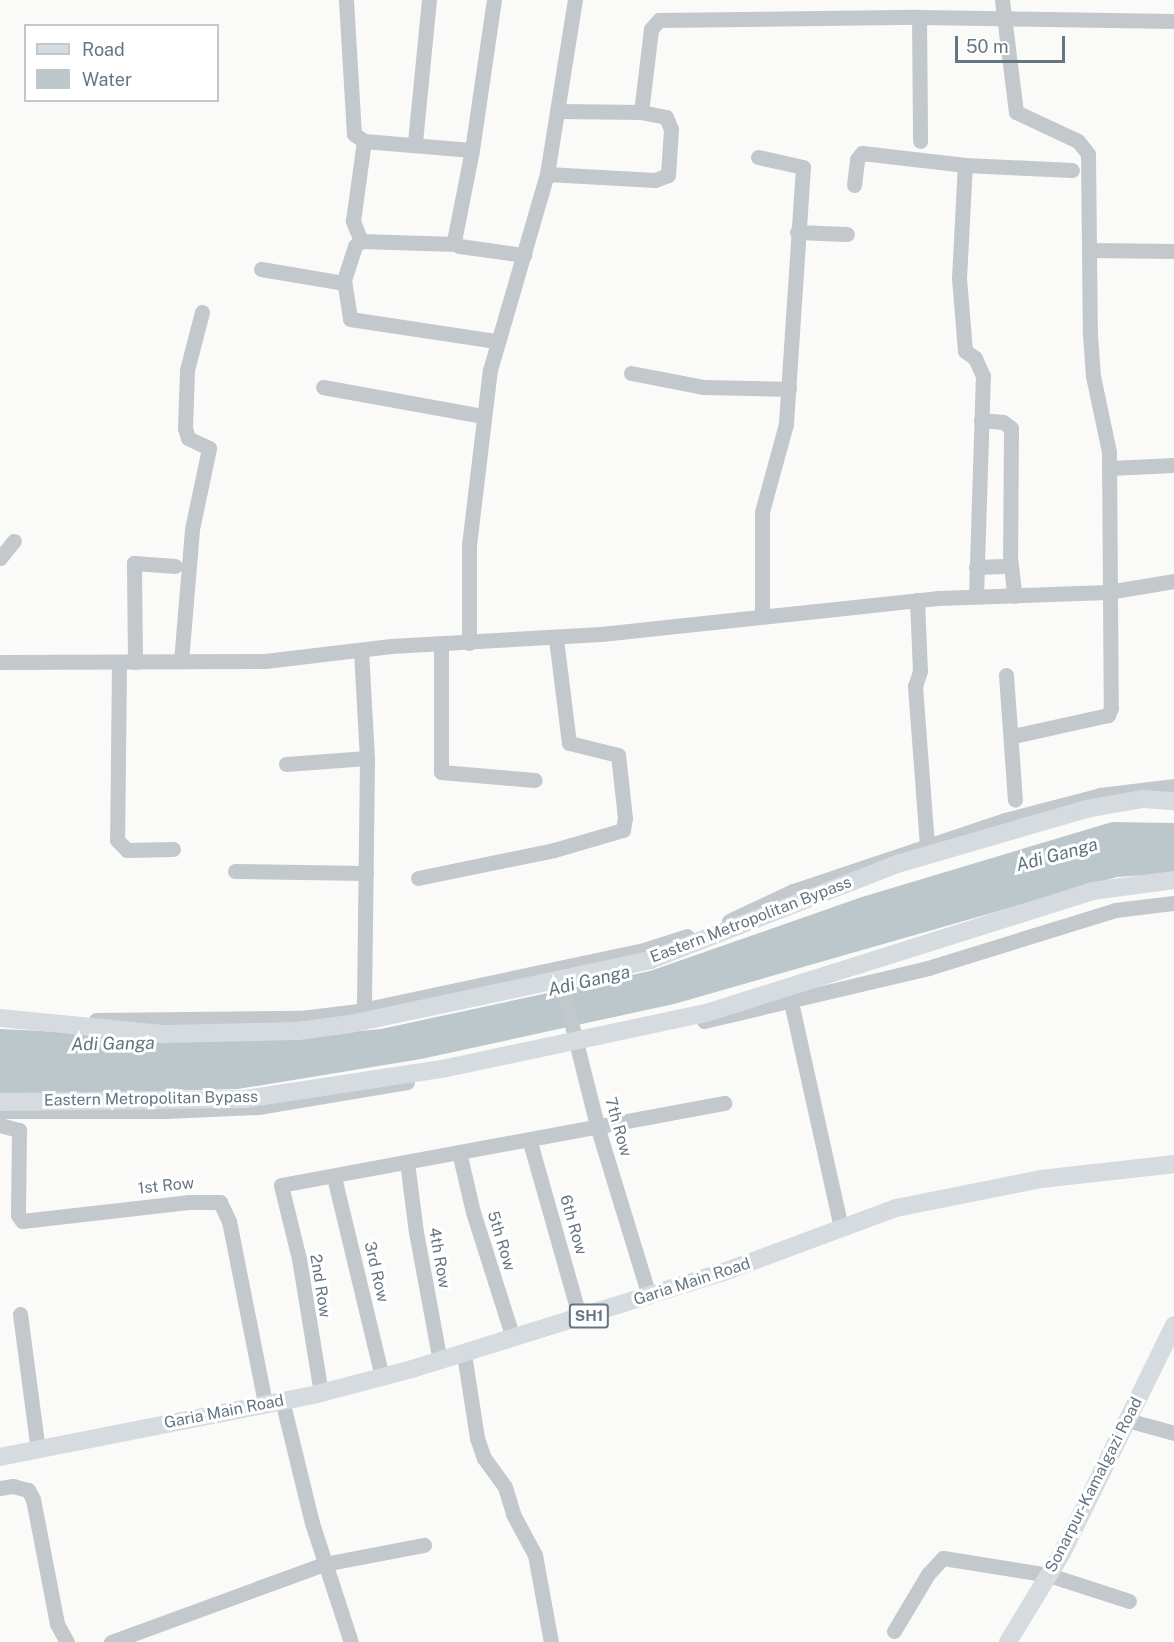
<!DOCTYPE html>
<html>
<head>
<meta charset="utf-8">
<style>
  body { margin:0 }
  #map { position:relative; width:1174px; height:1642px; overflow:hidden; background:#fafaf8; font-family:"Public Sans",sans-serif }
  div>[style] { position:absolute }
  .water>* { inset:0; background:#bbc7cb }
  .minor>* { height:15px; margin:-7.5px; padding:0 7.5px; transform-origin:7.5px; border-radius:7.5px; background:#c3c8cc }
  .major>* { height:18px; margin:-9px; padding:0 9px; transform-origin:9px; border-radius:9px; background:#d6dbdf }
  span { translate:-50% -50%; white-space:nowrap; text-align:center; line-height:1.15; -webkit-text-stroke:6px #fff; paint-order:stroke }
  .shield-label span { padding:2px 4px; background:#fff; border:2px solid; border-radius:4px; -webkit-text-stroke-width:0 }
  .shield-label { font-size:15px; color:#657683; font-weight:700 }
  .street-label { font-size:16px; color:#657683 }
  .water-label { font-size:18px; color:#60757c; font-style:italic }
  .legend { position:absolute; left:24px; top:24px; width:195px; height:78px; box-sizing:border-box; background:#fff; border:2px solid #c1c8cd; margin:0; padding:8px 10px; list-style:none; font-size:18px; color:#657683 }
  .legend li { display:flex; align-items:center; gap:12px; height:30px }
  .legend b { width:30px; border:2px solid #c1c8cd }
  .scale { position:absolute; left:955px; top:36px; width:110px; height:27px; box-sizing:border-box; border:3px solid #657683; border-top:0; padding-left:8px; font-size:18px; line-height:21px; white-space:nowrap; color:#657683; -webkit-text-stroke:4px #fff; paint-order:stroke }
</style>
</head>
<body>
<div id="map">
  <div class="water">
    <div style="clip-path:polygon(1112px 822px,1174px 823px,1174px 873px,1117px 877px,674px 1004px,421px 1059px,238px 1089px,0 1095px,0 1029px,254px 1041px,381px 1029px,650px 971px,862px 897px)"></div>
  </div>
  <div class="minor">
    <div style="left:346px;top:0;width:134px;rotate:86.6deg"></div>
    <div style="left:354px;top:134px;width:12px;rotate:35deg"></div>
    <div style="left:364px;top:141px;width:108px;rotate:4.8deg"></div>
    <div style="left:472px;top:150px;width:152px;rotate:-81.7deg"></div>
    <div style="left:1002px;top:0;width:113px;rotate:82.9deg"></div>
    <div style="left:1016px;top:112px;width:68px;rotate:25.1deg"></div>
    <div style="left:1078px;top:141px;width:16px;rotate:52deg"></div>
    <div style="left:1088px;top:154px;width:181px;rotate:89.4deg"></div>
    <div style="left:1090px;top:335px;width:41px;rotate:85.8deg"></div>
    <div style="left:1093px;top:376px;width:78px;rotate:78.1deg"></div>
    <div style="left:1109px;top:452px;width:256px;rotate:89.6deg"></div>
    <div style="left:1111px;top:708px;width:8px;rotate:113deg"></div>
    <div style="left:1108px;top:715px;width:97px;rotate:167.5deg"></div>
    <div style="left:919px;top:17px;width:124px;rotate:89.5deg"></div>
    <div style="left:641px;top:112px;width:84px;rotate:-83.1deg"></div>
    <div style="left:651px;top:29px;width:12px;rotate:-48deg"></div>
    <div style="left:659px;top:20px;width:260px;rotate:-0.7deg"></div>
    <div style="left:919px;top:17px;width:255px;rotate:0.9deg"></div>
    <div style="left:415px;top:142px;width:143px;rotate:-84.4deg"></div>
    <div style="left:472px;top:150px;width:93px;rotate:101.2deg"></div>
    <div style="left:454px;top:241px;width:7px;rotate:45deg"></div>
    <div style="left:459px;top:246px;width:66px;rotate:7.9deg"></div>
    <div style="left:758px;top:157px;width:46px;rotate:12.5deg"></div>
    <div style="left:803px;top:167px;width:258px;rotate:93.8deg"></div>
    <div style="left:786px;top:424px;width:91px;rotate:105.3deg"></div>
    <div style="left:762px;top:512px;width:104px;rotate:90deg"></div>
    <div style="left:547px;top:174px;width:108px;rotate:3.2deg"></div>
    <div style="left:655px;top:180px;width:14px;rotate:-21deg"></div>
    <div style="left:668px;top:175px;width:46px;rotate:-86.3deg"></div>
    <div style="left:671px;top:129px;width:13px;rotate:-113deg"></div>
    <div style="left:666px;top:117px;width:25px;rotate:-169deg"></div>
    <div style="left:641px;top:112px;width:81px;rotate:-179.3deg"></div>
    <div style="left:854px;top:185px;width:26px;rotate:-83deg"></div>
    <div style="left:857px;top:159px;width:8px;rotate:-50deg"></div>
    <div style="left:862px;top:153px;width:104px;rotate:6.6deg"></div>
    <div style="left:797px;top:232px;width:50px;rotate:2.3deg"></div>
    <div style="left:361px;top:241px;width:22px;rotate:-112deg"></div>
    <div style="left:353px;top:221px;width:81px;rotate:-82.2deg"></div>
    <div style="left:1090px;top:250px;width:84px;rotate:0.7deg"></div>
    <div style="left:261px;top:269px;width:79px;rotate:9.5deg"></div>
    <div style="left:339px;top:282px;width:5px;rotate:-22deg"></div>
    <div style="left:344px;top:280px;width:36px;rotate:-72deg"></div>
    <div style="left:355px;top:246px;width:8px;rotate:-40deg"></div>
    <div style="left:361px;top:241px;width:95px;rotate:1.8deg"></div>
    <div style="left:344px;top:280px;width:39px;rotate:81deg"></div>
    <div style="left:350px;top:319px;width:148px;rotate:8.6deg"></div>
    <div style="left:631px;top:373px;width:73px;rotate:11deg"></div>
    <div style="left:703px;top:387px;width:86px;rotate:1.3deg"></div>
    <div style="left:323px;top:387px;width:163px;rotate:10.3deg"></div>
    <div style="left:981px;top:420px;width:22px;rotate:5deg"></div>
    <div style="left:1003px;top:422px;width:10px;rotate:37deg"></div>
    <div style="left:1011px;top:428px;width:130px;rotate:90.4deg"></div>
    <div style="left:1010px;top:558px;width:38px;rotate:83deg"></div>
    <div style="left:1109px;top:468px;width:65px;rotate:-2.6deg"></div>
    <div style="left:0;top:558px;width:22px;rotate:-51deg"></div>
    <div style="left:976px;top:567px;width:35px;rotate:-2deg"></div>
    <div style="left:976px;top:596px;width:220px;rotate:-88.2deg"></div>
    <div style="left:983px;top:376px;width:20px;rotate:-114deg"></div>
    <div style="left:975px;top:358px;width:12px;rotate:-145deg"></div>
    <div style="left:965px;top:351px;width:73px;rotate:-94.7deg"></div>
    <div style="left:959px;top:278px;width:113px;rotate:-87deg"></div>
    <div style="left:965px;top:165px;width:107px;rotate:2.7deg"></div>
    <div style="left:917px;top:600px;width:71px;rotate:87.6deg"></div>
    <div style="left:920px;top:671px;width:16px;rotate:108deg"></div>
    <div style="left:915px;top:686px;width:159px;rotate:85.7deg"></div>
    <div style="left:469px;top:643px;width:98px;rotate:-90deg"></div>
    <div style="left:469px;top:545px;width:176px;rotate:-83.2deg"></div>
    <div style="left:490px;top:370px;width:204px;rotate:-73.8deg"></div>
    <div style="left:547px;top:174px;width:176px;rotate:-80.9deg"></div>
    <div style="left:441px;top:644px;width:128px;rotate:90deg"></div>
    <div style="left:441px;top:772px;width:94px;rotate:4.9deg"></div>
    <div style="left:361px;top:651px;width:107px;rotate:86.8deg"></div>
    <div style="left:367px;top:758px;width:251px;rotate:90.7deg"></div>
    <div style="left:181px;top:661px;width:132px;rotate:-85.2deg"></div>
    <div style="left:192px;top:529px;width:83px;rotate:-78.1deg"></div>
    <div style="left:209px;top:448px;width:23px;rotate:-155deg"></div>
    <div style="left:188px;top:438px;width:10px;rotate:-107deg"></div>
    <div style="left:185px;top:428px;width:58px;rotate:-88deg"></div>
    <div style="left:187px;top:370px;width:60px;rotate:-75.5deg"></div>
    <div style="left:0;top:662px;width:265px;rotate:-0.2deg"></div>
    <div style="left:265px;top:661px;width:127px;rotate:-6.8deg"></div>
    <div style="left:391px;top:646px;width:210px;rotate:-3.3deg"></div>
    <div style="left:601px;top:634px;width:338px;rotate:-6.1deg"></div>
    <div style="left:937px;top:598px;width:171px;rotate:-2deg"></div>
    <div style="left:1108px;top:592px;width:67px;rotate:-9.5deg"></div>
    <div style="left:119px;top:662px;width:178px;rotate:90.6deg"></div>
    <div style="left:117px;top:840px;width:14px;rotate:45deg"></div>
    <div style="left:127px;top:850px;width:46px;rotate:-1.2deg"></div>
    <div style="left:135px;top:662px;width:99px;rotate:-90.6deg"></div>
    <div style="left:134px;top:563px;width:41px;rotate:4.2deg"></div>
    <div style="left:1006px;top:675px;width:125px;rotate:85.9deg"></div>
    <div style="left:286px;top:764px;width:81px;rotate:-4.2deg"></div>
    <div style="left:235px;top:871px;width:131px;rotate:0.9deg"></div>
    <div style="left:418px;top:878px;width:139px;rotate:-11.6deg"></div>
    <div style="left:554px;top:850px;width:72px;rotate:-16.2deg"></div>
    <div style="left:623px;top:830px;width:12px;rotate:-81deg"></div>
    <div style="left:625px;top:818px;width:63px;rotate:-96.3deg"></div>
    <div style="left:618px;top:755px;width:50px;rotate:-166.2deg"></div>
    <div style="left:569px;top:743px;width:106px;rotate:-97.1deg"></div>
    <div style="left:729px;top:921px;width:71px;rotate:-25.1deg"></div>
    <div style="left:793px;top:891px;width:224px;rotate:-18.5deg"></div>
    <div style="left:1005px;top:820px;width:98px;rotate:-14.7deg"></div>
    <div style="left:1100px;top:795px;width:75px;rotate:-6.9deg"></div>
    <div style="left:558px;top:970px;width:164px;rotate:75.9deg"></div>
    <div style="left:598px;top:1129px;width:175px;rotate:73deg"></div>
    <div style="left:791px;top:1002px;width:231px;rotate:77.5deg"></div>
    <div style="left:96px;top:1020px;width:205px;rotate:-0.6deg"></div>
    <div style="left:301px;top:1018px;width:56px;rotate:-7.1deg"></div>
    <div style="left:357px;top:1011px;width:293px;rotate:-12deg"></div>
    <div style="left:644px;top:950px;width:45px;rotate:-18deg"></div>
    <div style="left:704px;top:1021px;width:230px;rotate:-13.3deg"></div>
    <div style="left:928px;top:968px;width:196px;rotate:-17.2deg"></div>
    <div style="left:1115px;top:910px;width:59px;rotate:-6.8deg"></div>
    <div style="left:0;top:1111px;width:166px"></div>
    <div style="left:166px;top:1111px;width:92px;rotate:-2.5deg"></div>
    <div style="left:258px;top:1107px;width:151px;rotate:-9.5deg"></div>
    <div style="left:0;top:1125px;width:20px;rotate:15deg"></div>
    <div style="left:19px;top:1130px;width:85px;rotate:90.7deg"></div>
    <div style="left:18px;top:1215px;width:7px;rotate:56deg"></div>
    <div style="left:22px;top:1221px;width:167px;rotate:-6.5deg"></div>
    <div style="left:188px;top:1202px;width:32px"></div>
    <div style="left:220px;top:1202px;width:21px;rotate:65deg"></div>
    <div style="left:229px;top:1221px;width:185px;rotate:78.8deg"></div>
    <div style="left:530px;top:1142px;width:184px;rotate:74.2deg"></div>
    <div style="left:459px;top:1152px;width:62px;rotate:76.9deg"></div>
    <div style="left:473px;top:1212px;width:132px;rotate:72.4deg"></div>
    <div style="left:407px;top:1162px;width:71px;rotate:82.7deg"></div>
    <div style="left:416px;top:1232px;width:131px;rotate:79.5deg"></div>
    <div style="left:334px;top:1177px;width:206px;rotate:76.5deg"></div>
    <div style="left:20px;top:1314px;width:137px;rotate:82.5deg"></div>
    <div style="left:464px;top:1354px;width:85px;rotate:81.2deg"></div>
    <div style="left:477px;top:1438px;width:21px;rotate:71deg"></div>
    <div style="left:484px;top:1458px;width:36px;rotate:54deg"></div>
    <div style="left:505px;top:1487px;width:28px;rotate:73deg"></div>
    <div style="left:513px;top:1514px;width:47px;rotate:61.8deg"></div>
    <div style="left:535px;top:1555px;width:88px;rotate:79.6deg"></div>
    <div style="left:321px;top:1393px;width:136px;rotate:-99.3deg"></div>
    <div style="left:299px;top:1259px;width:76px;rotate:-103.7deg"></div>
    <div style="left:281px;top:1185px;width:451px;rotate:-10.5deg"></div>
    <div style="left:282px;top:1400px;width:127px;rotate:76.3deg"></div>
    <div style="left:312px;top:1523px;width:125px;rotate:71.9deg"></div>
    <div style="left:1127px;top:1420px;width:49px;rotate:15.5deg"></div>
    <div style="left:0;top:1488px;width:13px;rotate:-9deg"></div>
    <div style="left:13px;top:1486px;width:16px;rotate:15deg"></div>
    <div style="left:28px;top:1490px;width:10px;rotate:61deg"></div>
    <div style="left:33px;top:1499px;width:127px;rotate:79.1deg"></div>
    <div style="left:57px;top:1624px;width:21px;rotate:61deg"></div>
    <div style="left:894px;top:1631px;width:66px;rotate:-59.2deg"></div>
    <div style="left:928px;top:1574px;width:22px;rotate:-47deg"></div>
    <div style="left:943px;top:1558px;width:107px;rotate:9.1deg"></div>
    <div style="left:1049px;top:1575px;width:84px;rotate:18deg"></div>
    <div style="left:111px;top:1642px;width:227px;rotate:-20.1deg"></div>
    <div style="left:324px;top:1564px;width:102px;rotate:-10.8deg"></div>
  </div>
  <div class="major">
    <div style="left:0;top:1018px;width:164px;rotate:5.6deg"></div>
    <div style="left:163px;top:1034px;width:135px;rotate:-1.3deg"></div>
    <div style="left:298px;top:1031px;width:52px;rotate:-7.7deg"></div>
    <div style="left:350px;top:1024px;width:307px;rotate:-12deg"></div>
    <div style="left:650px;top:960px;width:265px;rotate:-21.2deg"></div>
    <div style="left:897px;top:864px;width:197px;rotate:-16.2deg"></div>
    <div style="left:1086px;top:809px;width:58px;rotate:-10deg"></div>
    <div style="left:1143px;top:799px;width:31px;rotate:4deg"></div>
    <div style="left:0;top:1102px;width:245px;rotate:-0.7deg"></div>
    <div style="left:245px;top:1099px;width:199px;rotate:-8.7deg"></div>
    <div style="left:442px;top:1069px;width:270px;rotate:-12deg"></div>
    <div style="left:706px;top:1013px;width:405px;rotate:-17.5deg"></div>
    <div style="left:1092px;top:891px;width:83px;rotate:-7.6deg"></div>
    <div style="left:0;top:1457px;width:323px;rotate:-11.2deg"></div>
    <div style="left:317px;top:1394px;width:98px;rotate:-14.7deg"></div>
    <div style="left:412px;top:1369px;width:324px;rotate:-17.3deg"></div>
    <div style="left:721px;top:1273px;width:187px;rotate:-20.4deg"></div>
    <div style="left:896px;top:1208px;width:148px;rotate:-11.3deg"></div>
    <div style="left:1041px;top:1179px;width:134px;rotate:-6.4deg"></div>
    <div style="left:1008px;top:1642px;width:104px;rotate:-58.8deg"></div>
    <div style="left:1062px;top:1553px;width:254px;rotate:-63.8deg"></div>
  </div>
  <div class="shield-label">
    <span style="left:589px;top:1316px">SH1</span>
  </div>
  <div class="street-label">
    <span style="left:751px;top:920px;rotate:-21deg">Eastern Metropolitan Bypass</span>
    <span style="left:151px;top:1099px;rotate:-1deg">Eastern Metropolitan Bypass</span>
    <span style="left:618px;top:1127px;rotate:74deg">7th Row</span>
    <span style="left:166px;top:1186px;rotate:-6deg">1st Row</span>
    <span style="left:573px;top:1225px;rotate:74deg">6th Row</span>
    <span style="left:501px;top:1241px;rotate:73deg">5th Row</span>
    <span style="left:439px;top:1258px;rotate:80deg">4th Row</span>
    <span style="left:376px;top:1272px;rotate:77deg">3rd Row</span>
    <span style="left:692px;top:1282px;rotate:-18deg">Garia Main Road</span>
    <span style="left:320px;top:1286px;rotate:81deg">2nd Row</span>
    <span style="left:224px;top:1412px;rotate:-11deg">Garia Main Road</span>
    <span style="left:1094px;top:1485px;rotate:-63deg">Sonarpur-Kamalgazi Road</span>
  </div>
  <div class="water-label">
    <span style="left:1057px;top:855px;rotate:-15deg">Adi Ganga</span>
    <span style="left:589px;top:981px;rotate:-13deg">Adi Ganga</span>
    <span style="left:113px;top:1044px;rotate:-1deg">Adi Ganga</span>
  </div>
  <ul class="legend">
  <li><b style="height:8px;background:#d6dbdf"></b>Road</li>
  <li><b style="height:16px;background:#bbc7cb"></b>Water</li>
  </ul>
  <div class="scale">50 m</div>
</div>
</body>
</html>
